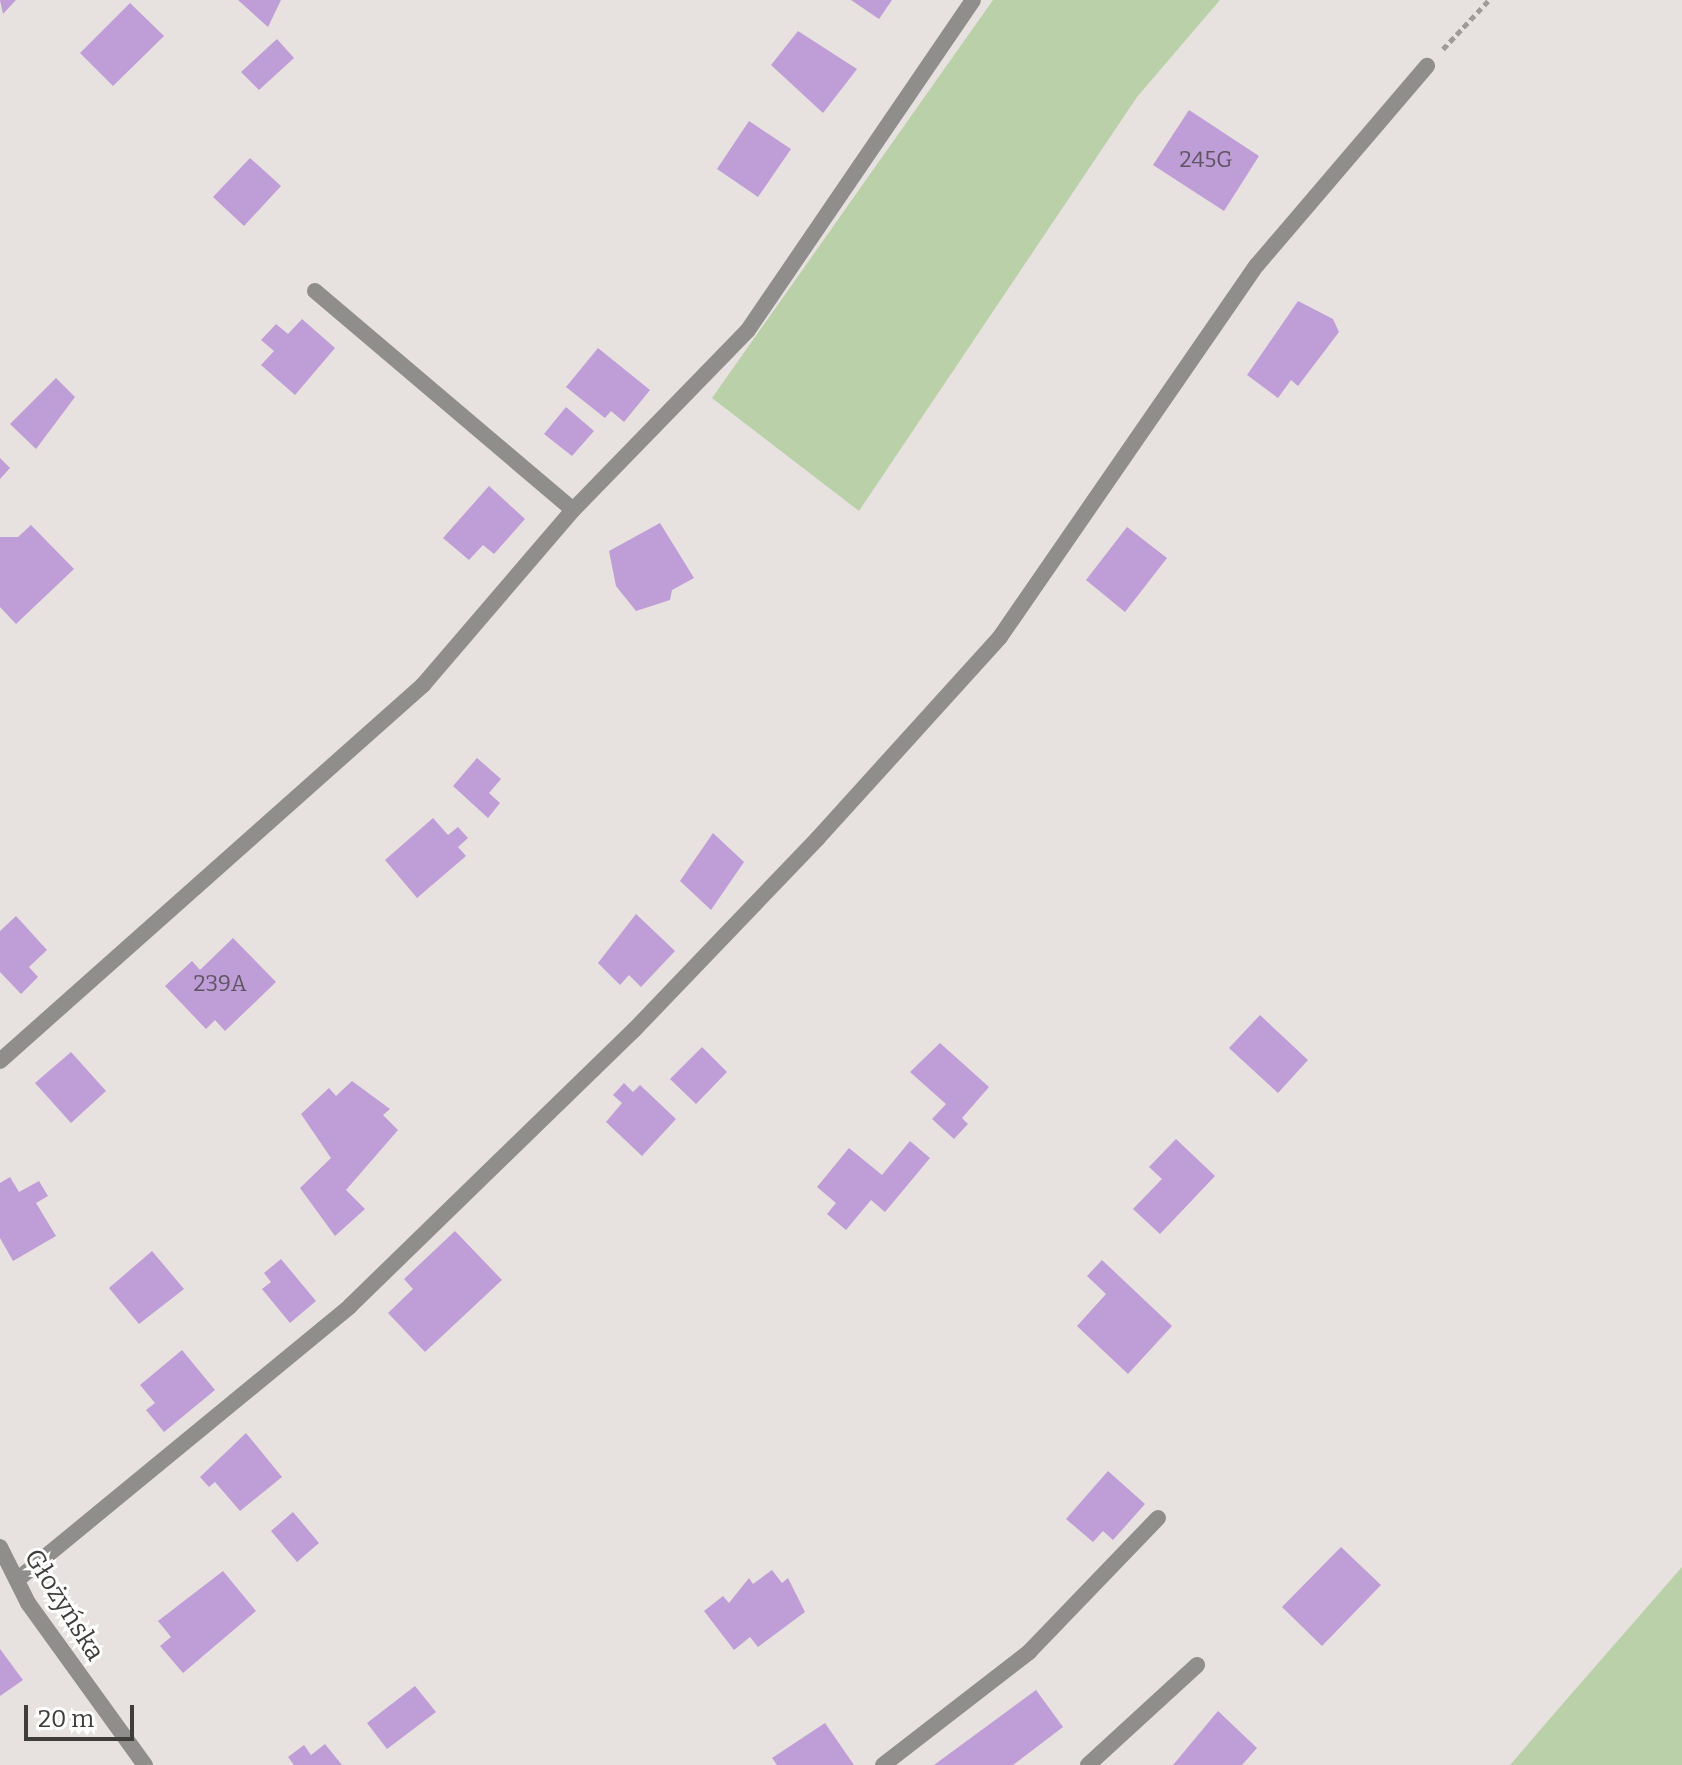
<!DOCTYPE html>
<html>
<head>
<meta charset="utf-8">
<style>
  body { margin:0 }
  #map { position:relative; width:1682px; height:1765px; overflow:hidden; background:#e7e2df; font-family:Bitter,serif }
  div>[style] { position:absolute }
  .green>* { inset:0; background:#bad0a8 }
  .building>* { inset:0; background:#bf9dd7 }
  .path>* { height:5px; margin-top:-2.5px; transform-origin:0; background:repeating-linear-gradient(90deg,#9f9b99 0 6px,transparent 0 10px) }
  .lane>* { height:16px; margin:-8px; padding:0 8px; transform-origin:8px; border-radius:8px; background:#908e8d }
  .street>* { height:16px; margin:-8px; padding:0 8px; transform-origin:8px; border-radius:8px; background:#908e8d }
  span { translate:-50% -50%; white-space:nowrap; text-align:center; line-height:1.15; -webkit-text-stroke:6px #fff; paint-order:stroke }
  .number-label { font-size:22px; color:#5e5562 }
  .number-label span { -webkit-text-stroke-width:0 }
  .street-label { font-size:26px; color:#3e3d3b }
  .scale { position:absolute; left:24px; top:1705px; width:110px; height:36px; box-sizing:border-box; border:4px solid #3e3d3b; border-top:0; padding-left:10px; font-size:24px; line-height:28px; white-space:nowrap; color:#3e3d3b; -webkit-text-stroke:6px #fff; paint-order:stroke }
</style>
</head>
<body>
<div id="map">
  <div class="green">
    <div style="clip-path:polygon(993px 0,1220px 0,1137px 97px,859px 511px,712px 398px)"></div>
    <div style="clip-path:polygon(1682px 1567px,1682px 1765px,1510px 1765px,1559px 1708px)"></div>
  </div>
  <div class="building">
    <div style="clip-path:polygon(0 0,16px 0,3px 14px)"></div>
    <div style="clip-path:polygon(238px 0,281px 0,268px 27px)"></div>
    <div style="clip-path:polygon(851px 0,892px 0,879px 19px)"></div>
    <div style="clip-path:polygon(130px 3px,164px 36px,113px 86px,80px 53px)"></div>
    <div style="clip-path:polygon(798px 31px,857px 69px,823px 113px,771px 65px)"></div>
    <div style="clip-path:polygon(277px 39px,294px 58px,259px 90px,241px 72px)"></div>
    <div style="clip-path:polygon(1189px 110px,1259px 156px,1224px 211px,1153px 165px)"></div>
    <div style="clip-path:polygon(749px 121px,791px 149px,758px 197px,717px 169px)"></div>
    <div style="clip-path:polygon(250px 158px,281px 186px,244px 226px,213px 197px)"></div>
    <div style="clip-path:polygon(1298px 301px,1333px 319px,1339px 332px,1298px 386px,1291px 380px,1278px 398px,1247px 375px)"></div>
    <div style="clip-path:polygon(302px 319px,335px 348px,295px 395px,261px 365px,274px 351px,261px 340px,276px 324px,288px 334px)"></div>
    <div style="clip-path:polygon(598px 348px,650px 390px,624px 422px,611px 411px,605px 418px,566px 387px)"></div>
    <div style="clip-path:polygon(56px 378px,75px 397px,36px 449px,10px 424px)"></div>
    <div style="clip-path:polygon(566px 407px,594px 431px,572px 456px,544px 434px)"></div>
    <div style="clip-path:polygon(0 458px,10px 468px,0 479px)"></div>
    <div style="clip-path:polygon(489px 486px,525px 519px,494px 554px,483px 545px,469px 560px,443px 538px)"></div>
    <div style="clip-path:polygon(660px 523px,694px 578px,672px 590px,670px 600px,636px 611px,616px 586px,609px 551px)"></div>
    <div style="clip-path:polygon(31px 525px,74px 569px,16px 624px,0 607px,0 537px,18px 537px)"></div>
    <div style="clip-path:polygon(1127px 527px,1167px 558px,1125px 612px,1086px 580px)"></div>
    <div style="clip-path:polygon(477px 758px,501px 779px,489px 793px,500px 803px,488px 818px,453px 786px)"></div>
    <div style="clip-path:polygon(433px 818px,448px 835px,458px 827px,468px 838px,458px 847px,466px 856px,417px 898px,385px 860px)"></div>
    <div style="clip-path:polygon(713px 833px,744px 862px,711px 910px,680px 881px)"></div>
    <div style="clip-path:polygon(636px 914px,675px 951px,641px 987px,629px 975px,620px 985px,598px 963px)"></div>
    <div style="clip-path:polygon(16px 916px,47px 950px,29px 967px,38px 977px,21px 994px,0 972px,0 931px)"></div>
    <div style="clip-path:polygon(233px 938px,276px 982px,225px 1031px,215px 1020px,206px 1029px,165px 986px,192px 961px,200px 970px)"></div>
    <div style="clip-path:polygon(1260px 1015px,1308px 1060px,1278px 1093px,1229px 1048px)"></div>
    <div style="clip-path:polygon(940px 1043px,989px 1087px,962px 1118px,968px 1124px,954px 1139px,932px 1119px,946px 1104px,910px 1072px)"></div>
    <div style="clip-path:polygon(702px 1047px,727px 1072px,696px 1104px,670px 1079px)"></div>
    <div style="clip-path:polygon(71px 1052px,106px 1091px,71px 1123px,35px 1083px)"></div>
    <div style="clip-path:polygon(352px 1081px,390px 1109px,383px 1115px,398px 1130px,346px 1190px,365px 1209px,335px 1236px,300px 1188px,331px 1158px,301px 1114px,329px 1088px,336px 1096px)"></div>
    <div style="clip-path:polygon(624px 1083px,633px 1092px,640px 1085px,676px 1119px,642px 1156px,606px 1122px,622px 1103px,613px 1095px)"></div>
    <div style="clip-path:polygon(1176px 1139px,1215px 1176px,1160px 1234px,1133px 1209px,1162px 1179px,1149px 1167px)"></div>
    <div style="clip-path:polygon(910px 1141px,930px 1158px,885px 1212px,871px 1200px,846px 1230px,827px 1214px,836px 1203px,817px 1187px,849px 1148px,882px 1175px)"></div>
    <div style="clip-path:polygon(10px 1177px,19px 1192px,39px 1181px,48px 1196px,36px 1203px,56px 1236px,13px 1261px,0 1238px,0 1183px)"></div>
    <div style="clip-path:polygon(455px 1231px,502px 1280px,425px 1352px,388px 1313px,413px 1289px,404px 1279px)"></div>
    <div style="clip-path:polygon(152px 1251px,184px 1289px,139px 1324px,109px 1288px)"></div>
    <div style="clip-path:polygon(281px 1259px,316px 1301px,290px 1323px,262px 1289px,271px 1282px,264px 1273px)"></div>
    <div style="clip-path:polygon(1102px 1260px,1172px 1326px,1128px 1374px,1077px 1326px,1106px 1294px,1087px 1276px)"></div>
    <div style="clip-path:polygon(182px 1350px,215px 1390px,164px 1432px,146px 1410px,155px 1403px,140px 1385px)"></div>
    <div style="clip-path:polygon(246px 1433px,282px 1477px,240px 1511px,215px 1482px,209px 1487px,200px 1477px)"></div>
    <div style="clip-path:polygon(1108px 1471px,1145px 1504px,1113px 1540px,1103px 1531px,1093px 1542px,1066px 1519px)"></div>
    <div style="clip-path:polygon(293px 1512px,319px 1543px,297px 1562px,271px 1531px)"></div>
    <div style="clip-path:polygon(1341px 1547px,1381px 1585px,1322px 1646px,1282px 1607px)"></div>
    <div style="clip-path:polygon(772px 1570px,782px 1583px,788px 1578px,805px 1612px,758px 1647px,750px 1637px,734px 1650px,704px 1611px,723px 1596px,729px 1603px,749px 1578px,753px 1584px)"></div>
    <div style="clip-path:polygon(223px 1571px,256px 1611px,183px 1673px,160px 1646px,171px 1637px,158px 1621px)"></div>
    <div style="clip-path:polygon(0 1649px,23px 1680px,0 1696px)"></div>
    <div style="clip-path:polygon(415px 1686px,436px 1712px,387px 1749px,367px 1723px)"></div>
    <div style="clip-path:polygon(1036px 1690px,1063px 1727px,1013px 1765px,934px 1765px)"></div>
    <div style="clip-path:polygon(1218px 1711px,1257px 1748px,1242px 1765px,1173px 1765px)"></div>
    <div style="clip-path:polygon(825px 1723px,854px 1765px,777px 1765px,772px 1758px)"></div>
    <div style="clip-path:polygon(325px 1744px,342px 1765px,294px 1765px,288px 1757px,304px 1745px,311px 1755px)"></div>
  </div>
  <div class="path">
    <div style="left:1443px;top:49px;width:67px;rotate:-46.8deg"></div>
  </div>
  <div class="lane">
    <div style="left:315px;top:291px;width:338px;rotate:40.3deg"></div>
    <div style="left:0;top:1061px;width:566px;rotate:-41.63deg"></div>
    <div style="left:423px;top:685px;width:230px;rotate:-49.4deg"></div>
    <div style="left:573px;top:510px;width:251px;rotate:-45.8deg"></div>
    <div style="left:748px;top:330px;width:399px;rotate:-55.7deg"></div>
    <div style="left:17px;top:1580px;width:431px;rotate:-39.4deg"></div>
    <div style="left:350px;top:1306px;width:396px;rotate:-44.2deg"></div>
    <div style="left:634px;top:1030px;width:266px;rotate:-46.2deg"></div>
    <div style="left:818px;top:838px;width:271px;rotate:-47.8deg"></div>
    <div style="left:1000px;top:637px;width:452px;rotate:-55.4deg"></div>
    <div style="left:1257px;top:265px;width:262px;rotate:-49.5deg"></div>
    <div style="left:883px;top:1765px;width:185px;rotate:-37.7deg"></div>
    <div style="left:1029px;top:1652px;width:186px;rotate:-46.1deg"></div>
    <div style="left:1088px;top:1765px;width:148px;rotate:-42.5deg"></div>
  </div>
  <div class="street">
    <div style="left:0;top:1547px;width:63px;rotate:63.4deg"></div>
    <div style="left:28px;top:1603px;width:200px;rotate:54.2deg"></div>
  </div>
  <div class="number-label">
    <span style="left:1206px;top:160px">245G</span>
    <span style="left:220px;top:984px">239A</span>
  </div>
  <div class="street-label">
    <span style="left:64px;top:1605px;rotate:58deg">Głożyńska</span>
  </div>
  <div class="scale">20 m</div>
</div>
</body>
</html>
